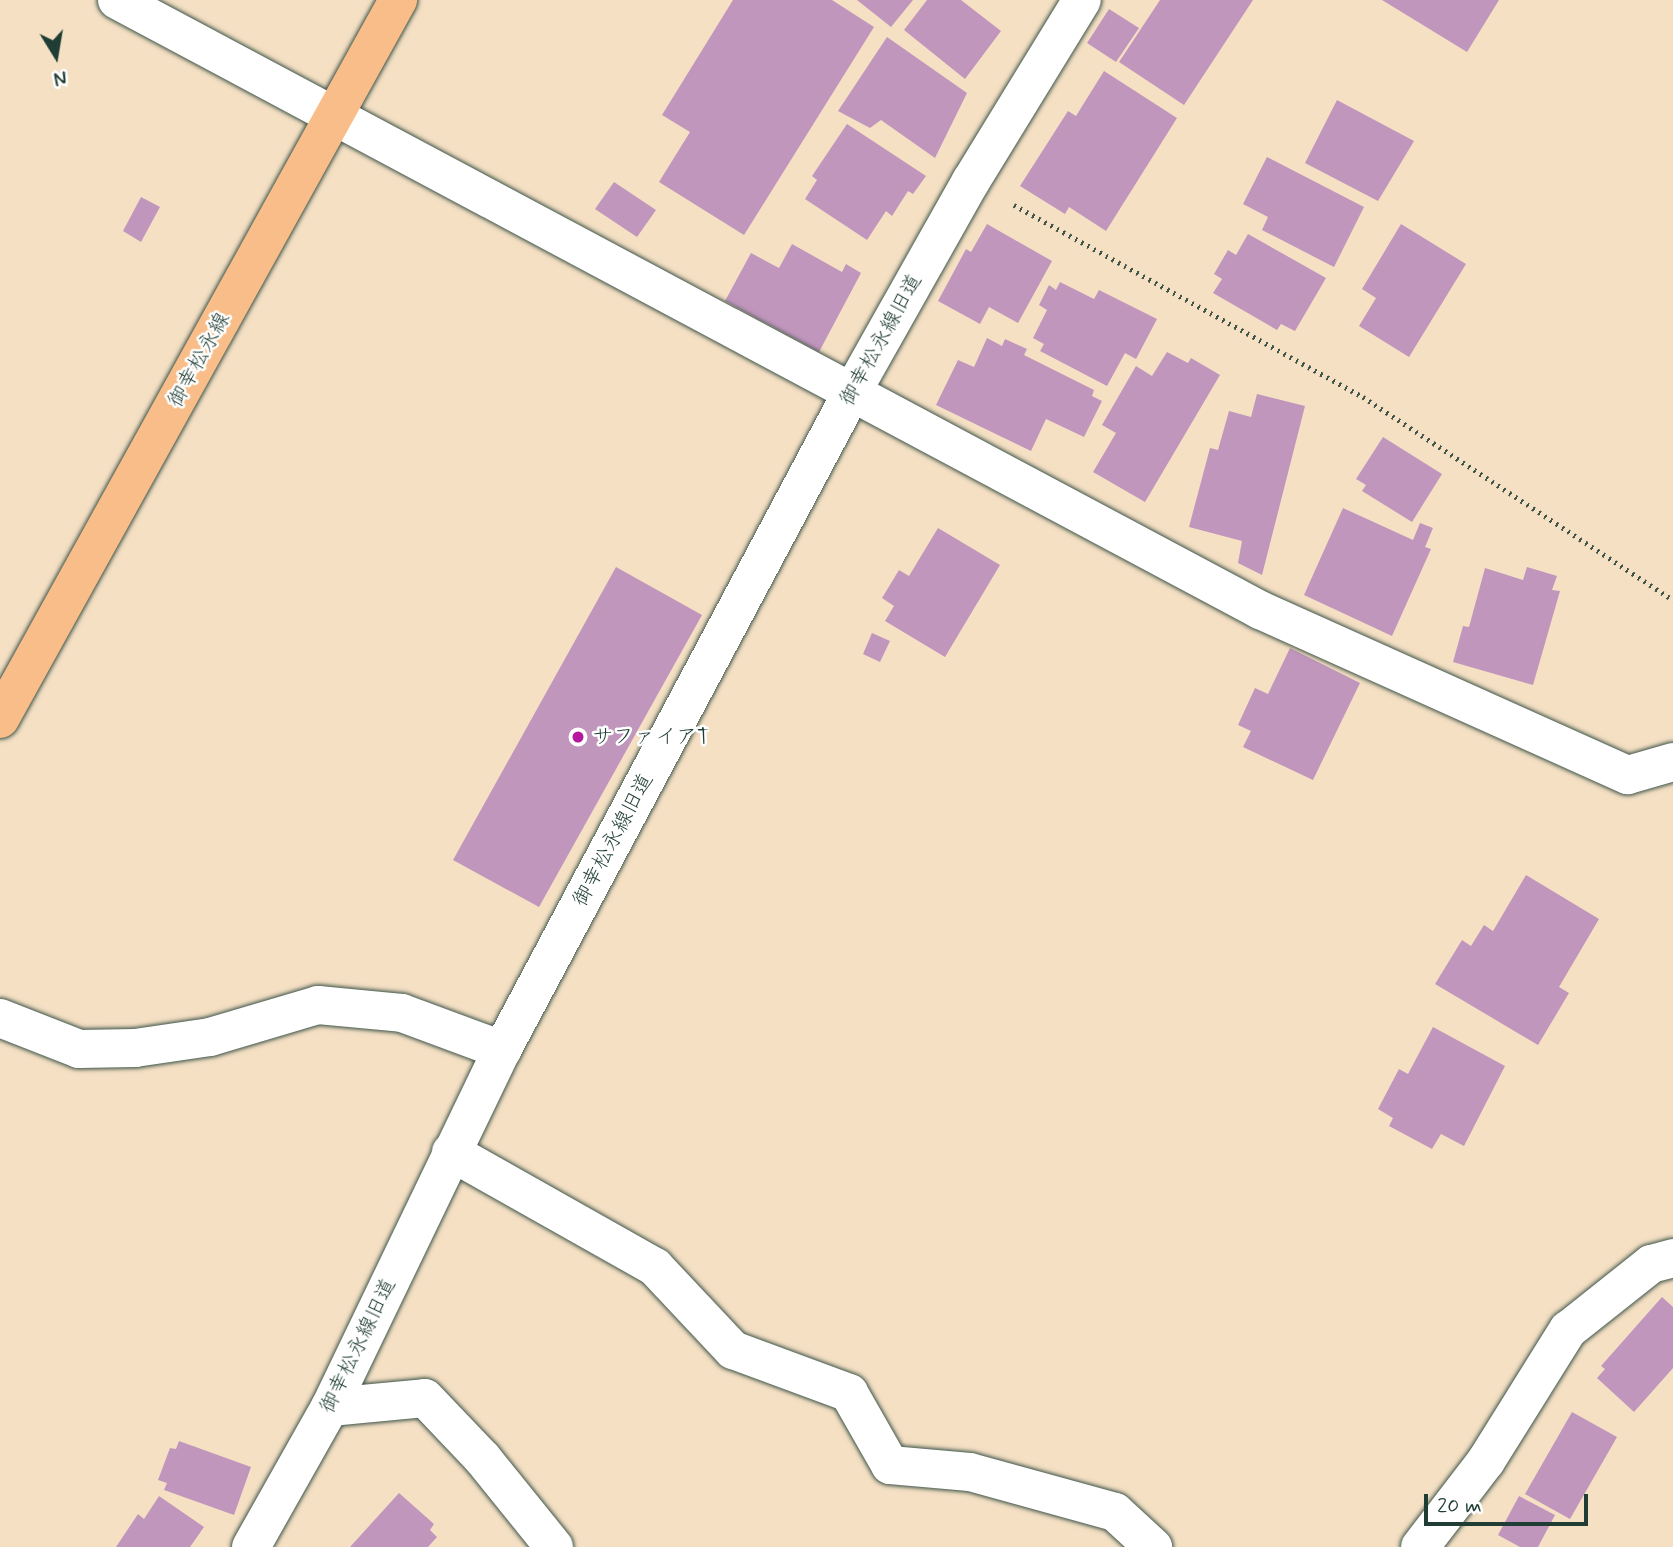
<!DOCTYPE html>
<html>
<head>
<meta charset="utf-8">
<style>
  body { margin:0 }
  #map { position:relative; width:1673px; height:1547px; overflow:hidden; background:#f5e0c4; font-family:Mynerve,"Klee One",sans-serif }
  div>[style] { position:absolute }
  .building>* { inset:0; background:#c196bd }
  .path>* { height:4.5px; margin-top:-2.25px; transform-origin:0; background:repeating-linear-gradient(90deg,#3f554a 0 2px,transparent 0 7px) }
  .roads { filter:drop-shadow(0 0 2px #3f554a) drop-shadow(0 0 2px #3f554a) }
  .minor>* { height:38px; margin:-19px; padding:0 19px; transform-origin:19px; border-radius:19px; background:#fff }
  .major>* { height:38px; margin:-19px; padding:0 19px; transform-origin:19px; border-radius:19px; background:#f8bd88 }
  .dots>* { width:19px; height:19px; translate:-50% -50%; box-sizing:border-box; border:4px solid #fff; border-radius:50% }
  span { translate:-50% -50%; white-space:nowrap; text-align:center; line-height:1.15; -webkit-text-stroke:5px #fff; paint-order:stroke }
  .street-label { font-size:21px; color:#1f3d34 }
  .poi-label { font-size:21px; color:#1f3d34 }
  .left { translate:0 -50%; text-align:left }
  .north { position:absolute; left:21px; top:21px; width:70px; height:70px; -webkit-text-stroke:5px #fff; paint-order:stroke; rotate:169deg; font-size:19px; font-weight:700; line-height:28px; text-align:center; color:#1f3d34 }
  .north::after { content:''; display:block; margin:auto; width:24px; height:32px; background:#1f3d34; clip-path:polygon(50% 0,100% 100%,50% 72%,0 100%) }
  .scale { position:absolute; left:1424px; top:1494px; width:164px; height:32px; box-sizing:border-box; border:4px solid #1f3d34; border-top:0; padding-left:9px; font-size:21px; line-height:24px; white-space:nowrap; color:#1f3d34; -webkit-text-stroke:5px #fff; paint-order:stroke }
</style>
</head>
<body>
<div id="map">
  <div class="building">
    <div style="clip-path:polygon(733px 0,832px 0,874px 27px,744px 235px,659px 182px,690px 132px,662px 115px)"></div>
    <div style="clip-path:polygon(857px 0,913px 0,891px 27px)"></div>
    <div style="clip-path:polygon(927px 0,961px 0,1001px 31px,965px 79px,904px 30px)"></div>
    <div style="clip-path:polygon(1160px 0,1253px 0,1184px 105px,1119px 62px)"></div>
    <div style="clip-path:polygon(1382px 0,1499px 0,1467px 52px)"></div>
    <div style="clip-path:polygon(1109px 9px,1139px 28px,1116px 62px,1087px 43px)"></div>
    <div style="clip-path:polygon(887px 37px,967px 93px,935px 158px,881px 120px,870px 128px,838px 111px)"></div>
    <div style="clip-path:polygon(1104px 71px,1177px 118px,1106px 231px,1069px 207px,1065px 214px,1020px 186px,1068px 111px,1076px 116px)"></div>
    <div style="clip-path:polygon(1337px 100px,1414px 141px,1378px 201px,1305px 163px)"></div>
    <div style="clip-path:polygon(847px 124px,926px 176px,913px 194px,908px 191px,892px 216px,886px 211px,867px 240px,805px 199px,817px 180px,812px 176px)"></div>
    <div style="clip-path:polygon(1267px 157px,1364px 207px,1334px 267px,1262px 230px,1268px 217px,1243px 204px)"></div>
    <div style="clip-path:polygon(614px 182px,656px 210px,637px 237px,595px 209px)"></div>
    <div style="clip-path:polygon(141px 197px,160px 207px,141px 242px,123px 231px)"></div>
    <div style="clip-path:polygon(987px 224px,1052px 261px,1018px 323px,989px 307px,980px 324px,938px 301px,966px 249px,971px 252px)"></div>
    <div style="clip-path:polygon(1401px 224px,1466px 264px,1409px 357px,1359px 326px,1376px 298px,1362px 289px)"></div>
    <div style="clip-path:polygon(1248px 234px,1326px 278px,1295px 331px,1281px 324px,1277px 330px,1213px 293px,1222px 279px,1214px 274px,1228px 250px,1236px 255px)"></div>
    <div style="clip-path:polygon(792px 244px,842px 272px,846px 264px,861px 273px,819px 352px,725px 301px,751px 253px,779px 268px)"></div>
    <div style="clip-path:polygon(1060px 282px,1094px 299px,1099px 290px,1157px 319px,1136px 359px,1125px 353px,1107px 386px,1040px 351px,1044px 344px,1033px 338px,1047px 310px,1039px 305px,1049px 285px,1056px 290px)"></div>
    <div style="clip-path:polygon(987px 338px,1002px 346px,1005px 339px,1027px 349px,1024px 355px,1094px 390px,1092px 396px,1102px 401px,1084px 437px,1046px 419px,1031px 451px,936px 405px,958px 360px,974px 367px)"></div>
    <div style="clip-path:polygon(1167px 352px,1188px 363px,1191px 358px,1220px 375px,1145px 502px,1093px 472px,1116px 433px,1102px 425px,1136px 366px,1152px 376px)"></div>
    <div style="clip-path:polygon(1257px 394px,1305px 406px,1262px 575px,1238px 563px,1242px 541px,1189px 527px,1210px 448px,1218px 450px,1229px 411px,1251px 417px)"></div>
    <div style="clip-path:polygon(1383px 437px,1442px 474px,1412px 522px,1362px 491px,1366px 485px,1356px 479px)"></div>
    <div style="clip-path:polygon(1343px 508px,1413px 540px,1420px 523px,1433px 528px,1425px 547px,1431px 549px,1392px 636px,1304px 595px)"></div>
    <div style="clip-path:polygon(938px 528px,1000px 565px,945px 657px,885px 621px,894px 606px,882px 598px,899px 570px,909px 576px)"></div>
    <div style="clip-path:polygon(616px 567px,702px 615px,539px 907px,453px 860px)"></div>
    <div style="clip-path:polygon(1527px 567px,1557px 576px,1552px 590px,1560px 591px,1533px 685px,1453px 662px,1463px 626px,1469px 627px,1485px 568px,1523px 580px)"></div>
    <div style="clip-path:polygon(872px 633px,890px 641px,880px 662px,863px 654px)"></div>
    <div style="clip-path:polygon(1290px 648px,1360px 683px,1313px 780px,1243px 747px,1251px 731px,1238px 725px,1255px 688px,1268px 694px)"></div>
    <div style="clip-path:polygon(1526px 875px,1599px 919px,1559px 987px,1569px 993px,1538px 1045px,1435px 984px,1462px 940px,1471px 946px,1484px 925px,1493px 931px)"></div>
    <div style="clip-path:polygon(1433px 1027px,1505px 1066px,1464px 1146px,1441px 1134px,1432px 1149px,1389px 1126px,1393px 1118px,1378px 1109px,1399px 1069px,1408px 1074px)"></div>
    <div style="clip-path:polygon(1662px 1297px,1673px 1307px,1673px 1368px,1634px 1412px,1597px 1378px,1605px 1369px,1601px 1366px)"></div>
    <div style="clip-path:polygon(1572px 1412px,1617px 1437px,1570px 1519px,1525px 1494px)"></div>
    <div style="clip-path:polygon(179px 1441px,251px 1467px,234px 1515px,164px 1490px,167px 1483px,158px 1480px,170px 1448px,176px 1449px)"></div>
    <div style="clip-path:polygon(399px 1493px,434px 1524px,430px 1530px,437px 1537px,428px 1547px,350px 1547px)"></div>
    <div style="clip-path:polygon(159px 1496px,204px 1527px,190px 1547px,116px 1547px,138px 1514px,144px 1519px)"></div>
    <div style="clip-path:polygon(1519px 1496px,1555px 1515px,1538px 1547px,1520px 1547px,1498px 1535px)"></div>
  </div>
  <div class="path">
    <div style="left:1014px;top:205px;width:398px;rotate:28.8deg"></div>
    <div style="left:1363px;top:397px;width:371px;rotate:33.2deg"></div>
  </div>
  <div class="roads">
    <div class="minor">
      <div style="left:117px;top:0;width:1296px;rotate:28.09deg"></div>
      <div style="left:1260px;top:610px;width:403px;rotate:24.2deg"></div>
      <div style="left:1628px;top:775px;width:47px;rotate:-16.1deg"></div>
      <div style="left:0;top:1018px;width:85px;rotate:21.4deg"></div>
      <div style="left:79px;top:1049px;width:56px;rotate:-1deg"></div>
      <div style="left:135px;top:1048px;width:76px;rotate:-8.3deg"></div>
      <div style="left:210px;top:1037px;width:113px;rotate:-16.5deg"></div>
      <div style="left:318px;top:1005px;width:84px;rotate:5.4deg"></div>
      <div style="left:402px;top:1013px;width:107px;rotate:20.3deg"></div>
      <div style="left:451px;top:1152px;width:234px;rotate:29.4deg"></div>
      <div style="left:655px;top:1267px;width:114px;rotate:46.8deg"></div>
      <div style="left:733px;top:1350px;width:124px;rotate:20.3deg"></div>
      <div style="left:849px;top:1393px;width:83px;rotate:60.3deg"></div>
      <div style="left:890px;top:1465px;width:80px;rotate:5deg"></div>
      <div style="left:970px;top:1472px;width:150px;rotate:15.4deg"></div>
      <div style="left:1115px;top:1512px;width:52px;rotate:42.6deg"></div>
      <div style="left:330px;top:1407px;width:95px;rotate:-5.4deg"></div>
      <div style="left:425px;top:1398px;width:84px;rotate:46.4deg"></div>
      <div style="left:483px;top:1459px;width:113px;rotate:51.1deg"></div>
      <div style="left:251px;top:1547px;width:161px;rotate:-60.6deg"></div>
      <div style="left:330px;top:1407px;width:396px;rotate:-64.3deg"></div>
      <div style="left:502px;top:1050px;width:745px;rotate:-61.99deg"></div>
      <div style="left:852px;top:392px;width:242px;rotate:-60.6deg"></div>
      <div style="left:971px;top:181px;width:212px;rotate:-58.5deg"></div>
      <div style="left:1420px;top:1547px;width:108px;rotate:-52.5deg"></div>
      <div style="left:1486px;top:1461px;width:155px;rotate:-58deg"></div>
      <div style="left:1568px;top:1330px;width:106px;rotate:-38.5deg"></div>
      <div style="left:1651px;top:1264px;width:23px;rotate:-15deg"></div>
    </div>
    <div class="major">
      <div style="left:0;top:719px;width:822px;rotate:-61.03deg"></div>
    </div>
  </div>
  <div class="dots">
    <div style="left:578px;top:737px;background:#b5179e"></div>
  </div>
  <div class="street-label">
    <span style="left:881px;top:340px;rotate:-61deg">御幸松永線旧道</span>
    <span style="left:199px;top:360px;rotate:-61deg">御幸松永線</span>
    <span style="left:613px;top:840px;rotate:-62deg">御幸松永線旧道</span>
    <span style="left:358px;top:1346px;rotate:-64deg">御幸松永線旧道</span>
  </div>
  <div class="poi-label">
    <span class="left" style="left:592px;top:737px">サファイアT</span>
  </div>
  <div class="north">N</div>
  <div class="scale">20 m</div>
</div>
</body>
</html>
